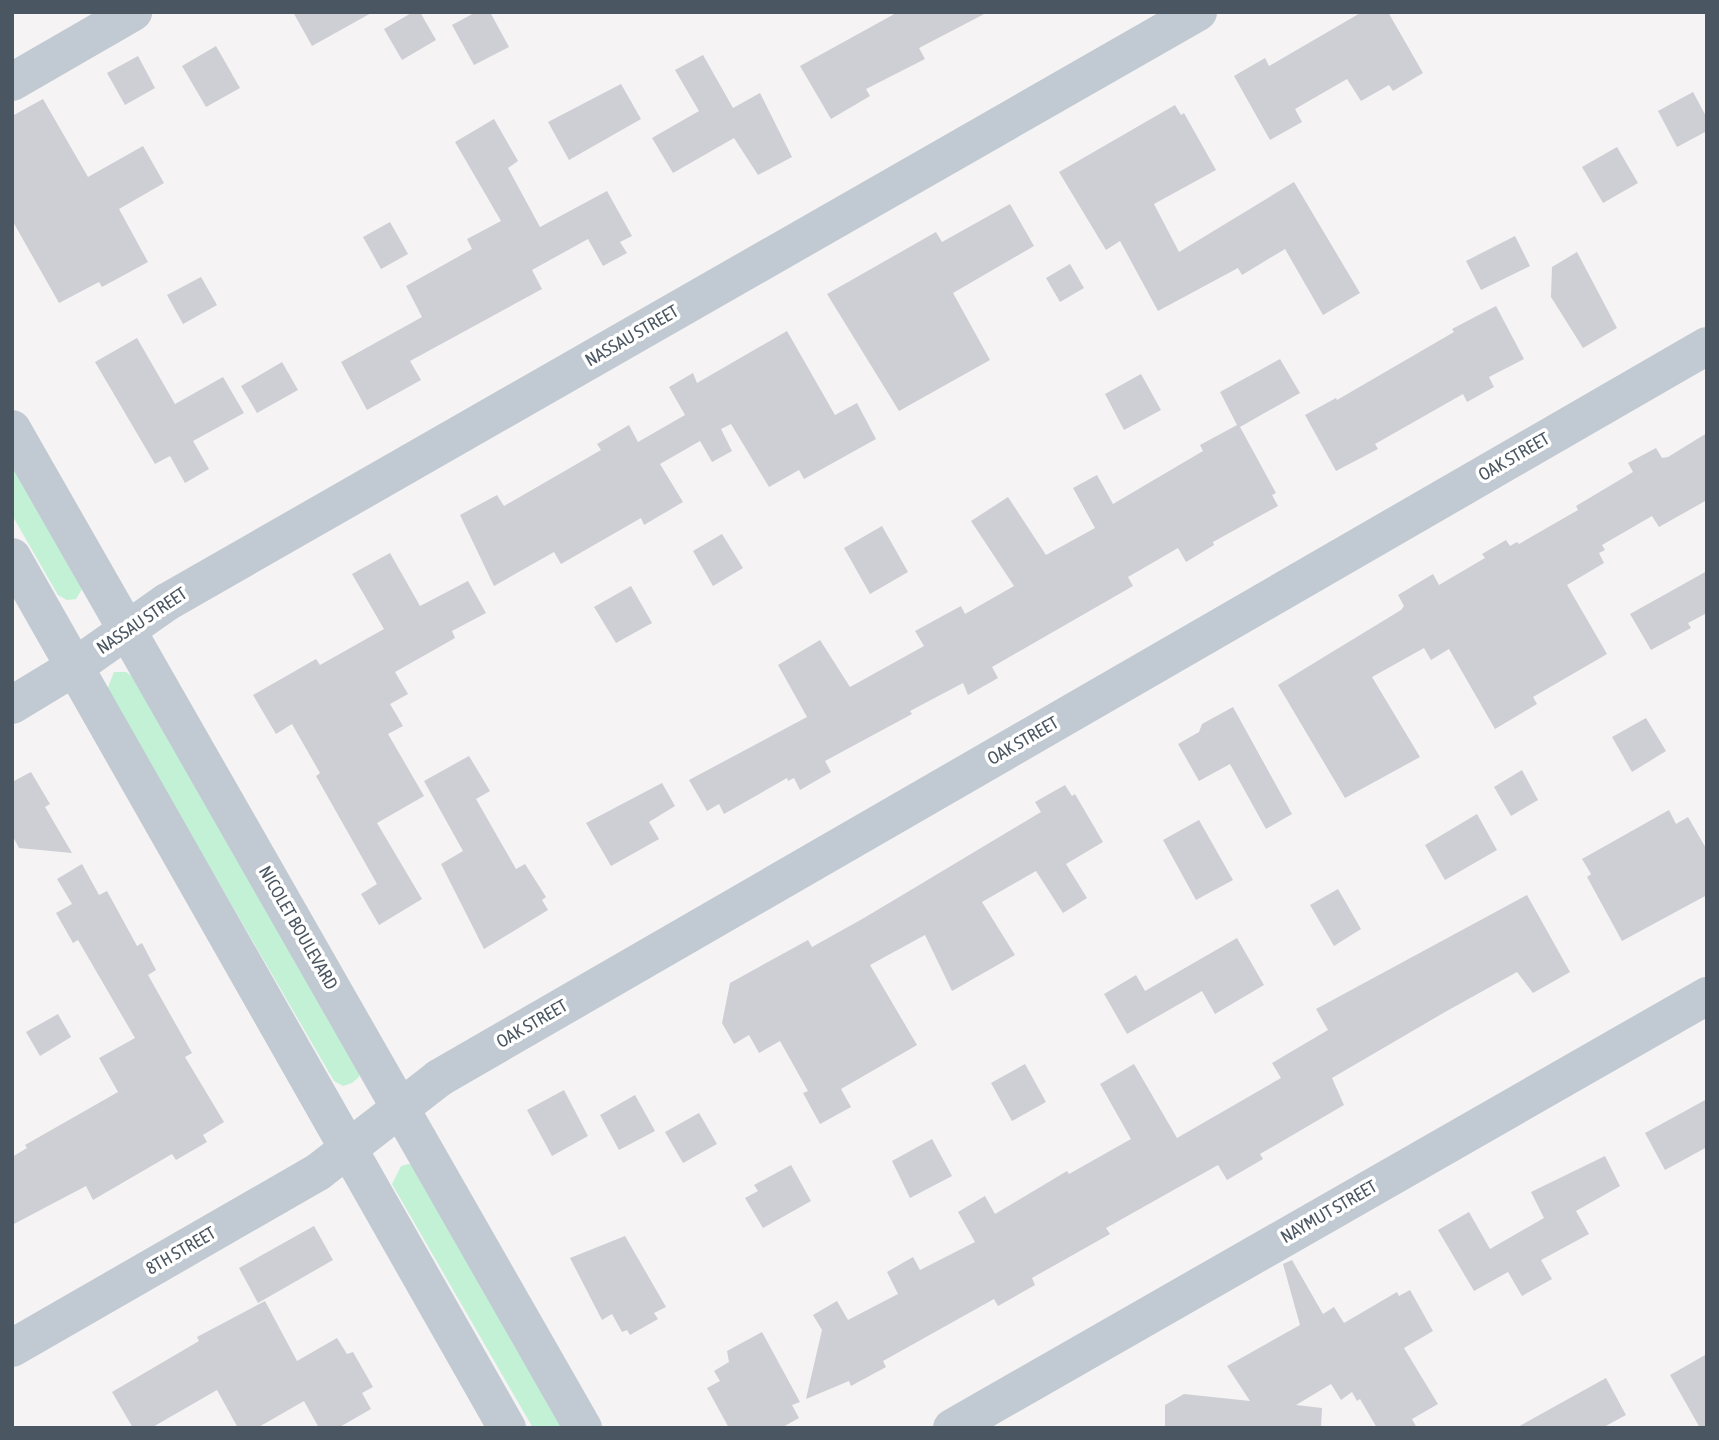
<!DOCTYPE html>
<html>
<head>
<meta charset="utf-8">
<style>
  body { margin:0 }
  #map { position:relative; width:1719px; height:1440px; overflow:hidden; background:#f5f3f3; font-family:"Asap Condensed",sans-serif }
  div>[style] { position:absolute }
  .green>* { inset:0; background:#c3f1d5 }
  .building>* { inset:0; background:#cdcfd5 }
  .minor>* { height:38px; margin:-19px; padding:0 19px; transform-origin:19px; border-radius:19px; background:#c1cad2 }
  span { translate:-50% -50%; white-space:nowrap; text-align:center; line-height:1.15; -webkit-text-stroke:7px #fff; paint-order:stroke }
  .street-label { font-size:18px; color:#4a5661 }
  .frame { position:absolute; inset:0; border:14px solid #4a5661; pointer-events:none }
</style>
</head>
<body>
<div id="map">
  <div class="green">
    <div style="clip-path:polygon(12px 460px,82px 589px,76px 599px,67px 600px,58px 595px,12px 515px)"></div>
    <div style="clip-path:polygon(114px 672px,126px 672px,133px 677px,359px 1068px,359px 1077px,352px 1083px,343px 1086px,334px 1081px,107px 690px)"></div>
    <div style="clip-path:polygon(413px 1163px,566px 1428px,533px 1428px,392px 1184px,401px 1166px)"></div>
  </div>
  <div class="building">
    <div style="clip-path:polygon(293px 12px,373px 12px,312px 46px)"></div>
    <div style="clip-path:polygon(413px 12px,420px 12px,436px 40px,402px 60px,384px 29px)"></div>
    <div style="clip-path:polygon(476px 12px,490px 12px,509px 47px,474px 65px,452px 25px)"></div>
    <div style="clip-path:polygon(898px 12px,988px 12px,919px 48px,925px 59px,866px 89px,870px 96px,831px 119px,800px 66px)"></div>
    <div style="clip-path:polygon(1362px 12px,1388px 12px,1423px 73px,1393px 91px,1389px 85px,1361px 101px,1347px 79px,1295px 109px,1302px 122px,1270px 140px,1234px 76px,1265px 58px,1269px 66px)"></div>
    <div style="clip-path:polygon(216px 46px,240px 88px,206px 107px,182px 66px)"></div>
    <div style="clip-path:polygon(703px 55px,733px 108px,760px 93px,792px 157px,758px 175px,734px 138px,673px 173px,652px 138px,699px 111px,675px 70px)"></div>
    <div style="clip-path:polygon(138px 56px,155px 88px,125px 105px,107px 73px)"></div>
    <div style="clip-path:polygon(621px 84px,641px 119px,569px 160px,548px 122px)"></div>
    <div style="clip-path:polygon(1693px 92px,1707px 118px,1707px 131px,1677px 147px,1658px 111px)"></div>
    <div style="clip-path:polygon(43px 99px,88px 177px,143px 146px,164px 183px,119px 209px,148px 262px,102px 287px,99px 282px,59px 303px,12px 220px,12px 116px)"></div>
    <div style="clip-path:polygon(1175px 105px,1181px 115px,1184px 113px,1216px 170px,1154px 204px,1179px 252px,1294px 182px,1360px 293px,1323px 315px,1285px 249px,1242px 275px,1238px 268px,1158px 311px,1120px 241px,1106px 250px,1059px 172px)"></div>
    <div style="clip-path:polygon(494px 119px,518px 161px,508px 168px,540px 227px,607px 191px,632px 236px,620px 242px,627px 253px,603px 266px,588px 239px,532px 270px,542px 289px,410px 361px,421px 380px,367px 410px,341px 362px,422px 317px,406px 286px,472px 249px,467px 239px,501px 221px,455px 142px)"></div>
    <div style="clip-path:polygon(1617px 147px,1638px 183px,1603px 203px,1582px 167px)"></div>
    <div style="clip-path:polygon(1010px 204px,1034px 246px,953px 293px,990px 360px,899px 411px,827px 294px,936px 232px,942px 242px)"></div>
    <div style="clip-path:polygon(390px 222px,408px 254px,381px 269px,363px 237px)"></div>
    <div style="clip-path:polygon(1515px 236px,1530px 266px,1481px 290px,1466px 261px)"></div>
    <div style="clip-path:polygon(1577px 252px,1617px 328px,1583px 348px,1551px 297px,1552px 267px)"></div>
    <div style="clip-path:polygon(1070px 264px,1084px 288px,1060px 302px,1046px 278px)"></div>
    <div style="clip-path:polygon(201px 277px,217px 305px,183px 324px,167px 295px)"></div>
    <div style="clip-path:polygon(1496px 306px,1524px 359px,1489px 377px,1494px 387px,1467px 402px,1463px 394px,1375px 444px,1378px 449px,1336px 471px,1305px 415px,1336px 398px,1337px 400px,1454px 332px,1452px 329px)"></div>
    <div style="clip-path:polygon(787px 331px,835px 415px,857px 403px,876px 439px,804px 479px,799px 470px,769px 487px,731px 424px,721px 429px,732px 451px,712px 462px,700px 441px,660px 464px,683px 502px,644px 525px,641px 518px,561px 564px,554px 552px,494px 586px,460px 515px,497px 495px,504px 506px,601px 450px,597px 444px,629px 425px,638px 442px,685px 415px,669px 387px,693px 373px,697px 383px)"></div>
    <div style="clip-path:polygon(137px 338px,175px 404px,223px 377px,244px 413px,193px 441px,209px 469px,185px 483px,170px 456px,155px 464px,95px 362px)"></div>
    <div style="clip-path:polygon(1280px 359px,1300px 393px,1240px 427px,1276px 493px,1272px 495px,1278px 506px,1213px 542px,1214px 545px,1186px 562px,1178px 548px,1128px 577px,1133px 586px,992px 667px,998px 678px,968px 695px,963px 683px,910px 711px,912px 714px,825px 761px,831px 772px,800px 790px,794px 778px,788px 781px,787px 778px,724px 814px,719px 804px,707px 811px,689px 780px,807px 717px,778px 665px,820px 640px,850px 687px,924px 646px,915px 631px,961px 606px,965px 614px,1014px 586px,971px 521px,1008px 497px,1046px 555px,1095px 528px,1073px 488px,1097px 475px,1113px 504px,1203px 451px,1200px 445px,1237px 425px,1220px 392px)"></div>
    <div style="clip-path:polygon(282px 362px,298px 390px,257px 413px,241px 386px)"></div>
    <div style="clip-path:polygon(1141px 374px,1161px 410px,1124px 430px,1105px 394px)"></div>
    <div style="clip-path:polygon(1707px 433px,1707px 500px,1659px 527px,1652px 516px,1602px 545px,1605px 550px,1599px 553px,1604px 563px,1567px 585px,1607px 654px,1533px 697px,1537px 704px,1495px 729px,1449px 649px,1431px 660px,1424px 648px,1372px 677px,1420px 757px,1345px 798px,1278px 685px,1401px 610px,1404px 606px,1398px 595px,1433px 574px,1439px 585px,1485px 558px,1482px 554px,1506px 540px,1510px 546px,1517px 542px,1519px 544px,1578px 510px,1576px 506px,1633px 472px,1628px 463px,1656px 448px,1662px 458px,1668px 457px)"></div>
    <div style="clip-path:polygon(882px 526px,908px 572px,870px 594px,844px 548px)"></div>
    <div style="clip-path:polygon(722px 534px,743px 568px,713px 586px,693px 551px)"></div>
    <div style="clip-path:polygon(390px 553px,420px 606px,468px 581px,486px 613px,452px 631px,455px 638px,395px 672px,408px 694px,390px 704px,403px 726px,388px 734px,424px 796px,377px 823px,422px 899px,379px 925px,361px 894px,377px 884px,316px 776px,320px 773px,292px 724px,276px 734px,253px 695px,316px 659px,320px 665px,384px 629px,352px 574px)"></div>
    <div style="clip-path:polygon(1707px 571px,1707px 613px,1688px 623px,1691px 628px,1651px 650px,1630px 614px)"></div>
    <div style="clip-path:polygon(631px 586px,652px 623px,616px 643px,594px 607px)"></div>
    <div style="clip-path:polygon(1233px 707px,1292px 814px,1266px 829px,1230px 764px,1199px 781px,1178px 744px,1199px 732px,1202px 724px)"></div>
    <div style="clip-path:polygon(1646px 718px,1666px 751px,1632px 772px,1612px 737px)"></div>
    <div style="clip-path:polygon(469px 756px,490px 791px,476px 799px,516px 869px,525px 864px,546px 897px,542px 900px,548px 910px,484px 949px,441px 864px,463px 851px,424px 781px)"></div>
    <div style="clip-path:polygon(1522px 770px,1538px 800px,1511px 816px,1494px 787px)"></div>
    <div style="clip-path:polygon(31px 772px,50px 804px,45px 807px,72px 853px,19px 848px,12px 835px,12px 782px)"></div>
    <div style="clip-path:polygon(662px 783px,675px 806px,649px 822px,659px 839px,611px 866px,586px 823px)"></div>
    <div style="clip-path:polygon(1065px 785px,1072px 796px,1075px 794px,1103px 842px,1066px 864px,1087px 898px,1063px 913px,1036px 871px,982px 902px,1015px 955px,952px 991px,925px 935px,870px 965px,917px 1045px,841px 1089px,851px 1107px,820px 1124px,803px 1093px,808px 1091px,780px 1041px,759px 1053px,749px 1035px,734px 1044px,722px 1023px,730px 983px,808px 940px,812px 947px,864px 918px,1041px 812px,1035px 802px)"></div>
    <div style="clip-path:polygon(1669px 810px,1676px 824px,1688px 817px,1707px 850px,1707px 895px,1622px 941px,1587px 877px,1591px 874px,1582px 859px)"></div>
    <div style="clip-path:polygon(1477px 814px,1497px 850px,1445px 880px,1425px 845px)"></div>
    <div style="clip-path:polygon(1199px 820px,1233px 880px,1196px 900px,1163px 840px)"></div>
    <div style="clip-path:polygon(82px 864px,99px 895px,107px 891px,137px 946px,142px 943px,156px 970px,148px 975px,192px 1053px,185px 1057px,224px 1122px,203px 1135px,207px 1142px,176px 1160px,172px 1154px,93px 1200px,86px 1186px,12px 1225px,12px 1157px,27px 1148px,25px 1145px,118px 1092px,99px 1058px,135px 1038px,78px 940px,73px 943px,56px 913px,72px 904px,57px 879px)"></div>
    <div style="clip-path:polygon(1338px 889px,1361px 929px,1334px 946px,1310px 905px)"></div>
    <div style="clip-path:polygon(1527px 895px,1570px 972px,1533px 993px,1517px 972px,1445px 1012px,1332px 1078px,1344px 1105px,1260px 1154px,1263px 1159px,1227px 1180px,1218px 1165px,1106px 1228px,1110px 1234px,1032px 1278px,1035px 1285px,998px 1306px,994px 1299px,883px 1361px,886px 1367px,851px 1386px,849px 1381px,806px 1399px,822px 1330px,813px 1315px,837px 1301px,848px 1320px,898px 1294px,887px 1272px,913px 1257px,920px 1270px,975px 1242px,958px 1212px,985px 1196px,995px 1214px,1067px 1171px,1069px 1174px,1131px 1139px,1100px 1084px,1134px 1064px,1177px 1138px,1281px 1078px,1272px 1063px,1328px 1030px,1316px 1009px)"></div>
    <div style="clip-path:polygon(1237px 938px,1264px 985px,1215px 1014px,1202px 991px,1127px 1034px,1104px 994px,1136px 975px,1145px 991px)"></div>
    <div style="clip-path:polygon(58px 1014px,71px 1037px,40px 1056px,26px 1032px)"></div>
    <div style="clip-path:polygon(1025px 1064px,1046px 1102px,1012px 1121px,991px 1083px)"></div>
    <div style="clip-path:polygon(564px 1090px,588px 1136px,552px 1156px,527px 1110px)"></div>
    <div style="clip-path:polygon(635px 1095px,655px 1131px,619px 1150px,600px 1115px)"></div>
    <div style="clip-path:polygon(1707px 1099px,1707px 1147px,1665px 1170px,1645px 1133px)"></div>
    <div style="clip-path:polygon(699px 1113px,717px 1144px,683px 1163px,665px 1132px)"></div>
    <div style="clip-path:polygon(932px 1139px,952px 1176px,910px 1198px,892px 1161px)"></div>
    <div style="clip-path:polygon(1605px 1156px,1620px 1186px,1576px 1211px,1589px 1234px,1541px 1260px,1552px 1279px,1522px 1296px,1508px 1272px,1474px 1291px,1438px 1230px,1469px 1212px,1490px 1249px,1544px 1218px,1531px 1192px)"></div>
    <div style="clip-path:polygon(791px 1165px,811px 1201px,763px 1228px,745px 1198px,758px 1191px,754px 1185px)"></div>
    <div style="clip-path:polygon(314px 1226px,333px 1260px,258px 1303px,239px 1268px)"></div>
    <div style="clip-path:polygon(625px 1236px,666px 1307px,654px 1313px,658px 1319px,630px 1335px,627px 1330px,622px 1332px,612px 1314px,602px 1320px,570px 1258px)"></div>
    <div style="clip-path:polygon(1292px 1260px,1323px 1314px,1334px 1307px,1344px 1323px,1397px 1292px,1399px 1296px,1410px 1290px,1433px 1331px,1404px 1348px,1438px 1404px,1412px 1419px,1417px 1428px,1377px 1428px,1360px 1399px,1357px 1401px,1352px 1392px,1341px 1400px,1331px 1384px,1296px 1405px,1322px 1408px,1321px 1428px,1165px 1428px,1165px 1405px,1184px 1394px,1250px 1401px,1227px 1366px,1300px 1325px,1283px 1264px)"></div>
    <div style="clip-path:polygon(265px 1301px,297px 1361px,337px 1338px,347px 1354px,353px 1352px,373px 1387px,362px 1393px,371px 1409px,338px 1428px,319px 1428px,304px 1401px,257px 1428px,238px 1428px,217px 1390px,151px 1428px,133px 1428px,112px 1392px,199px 1341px,197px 1337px)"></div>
    <div style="clip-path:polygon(762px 1332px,800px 1402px,792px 1405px,799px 1418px,781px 1428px,729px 1428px,707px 1388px,720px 1381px,714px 1371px,729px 1362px,727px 1351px)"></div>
    <div style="clip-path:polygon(1707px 1354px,1707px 1428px,1700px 1428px,1670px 1375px)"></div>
    <div style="clip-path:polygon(1606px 1378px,1626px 1415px,1602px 1428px,1516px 1428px)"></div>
  </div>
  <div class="minor">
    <div style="left:12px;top:82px;width:140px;rotate:-30deg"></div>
    <div style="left:12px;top:429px;width:1151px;rotate:60.25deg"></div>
    <div style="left:12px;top:557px;width:1002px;rotate:60.39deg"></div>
    <div style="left:12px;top:705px;width:71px;rotate:-31.2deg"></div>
    <div style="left:73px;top:668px;width:115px;rotate:-35.1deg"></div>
    <div style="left:167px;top:602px;width:1188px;rotate:-29.78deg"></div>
    <div style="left:12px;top:1348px;width:353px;rotate:-29.9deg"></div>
    <div style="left:318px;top:1172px;width:153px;rotate:-37.8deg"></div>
    <div style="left:439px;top:1078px;width:1464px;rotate:-30deg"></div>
    <div style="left:952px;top:1428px;width:870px;rotate:-29.78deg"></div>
  </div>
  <div class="street-label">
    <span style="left:632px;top:336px;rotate:-30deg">NASSAU STREET</span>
    <span style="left:1514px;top:457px;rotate:-30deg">OAK STREET</span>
    <span style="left:142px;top:621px;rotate:-34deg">NASSAU STREET</span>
    <span style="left:1023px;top:741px;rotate:-30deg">OAK STREET</span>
    <span style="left:298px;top:928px;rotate:60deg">NICOLET BOULEVARD</span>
    <span style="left:532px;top:1024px;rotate:-30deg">OAK STREET</span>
    <span style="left:1329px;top:1212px;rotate:-30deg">NAYMUT STREET</span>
    <span style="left:181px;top:1251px;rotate:-30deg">8TH STREET</span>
  </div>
  <div class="frame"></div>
</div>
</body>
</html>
